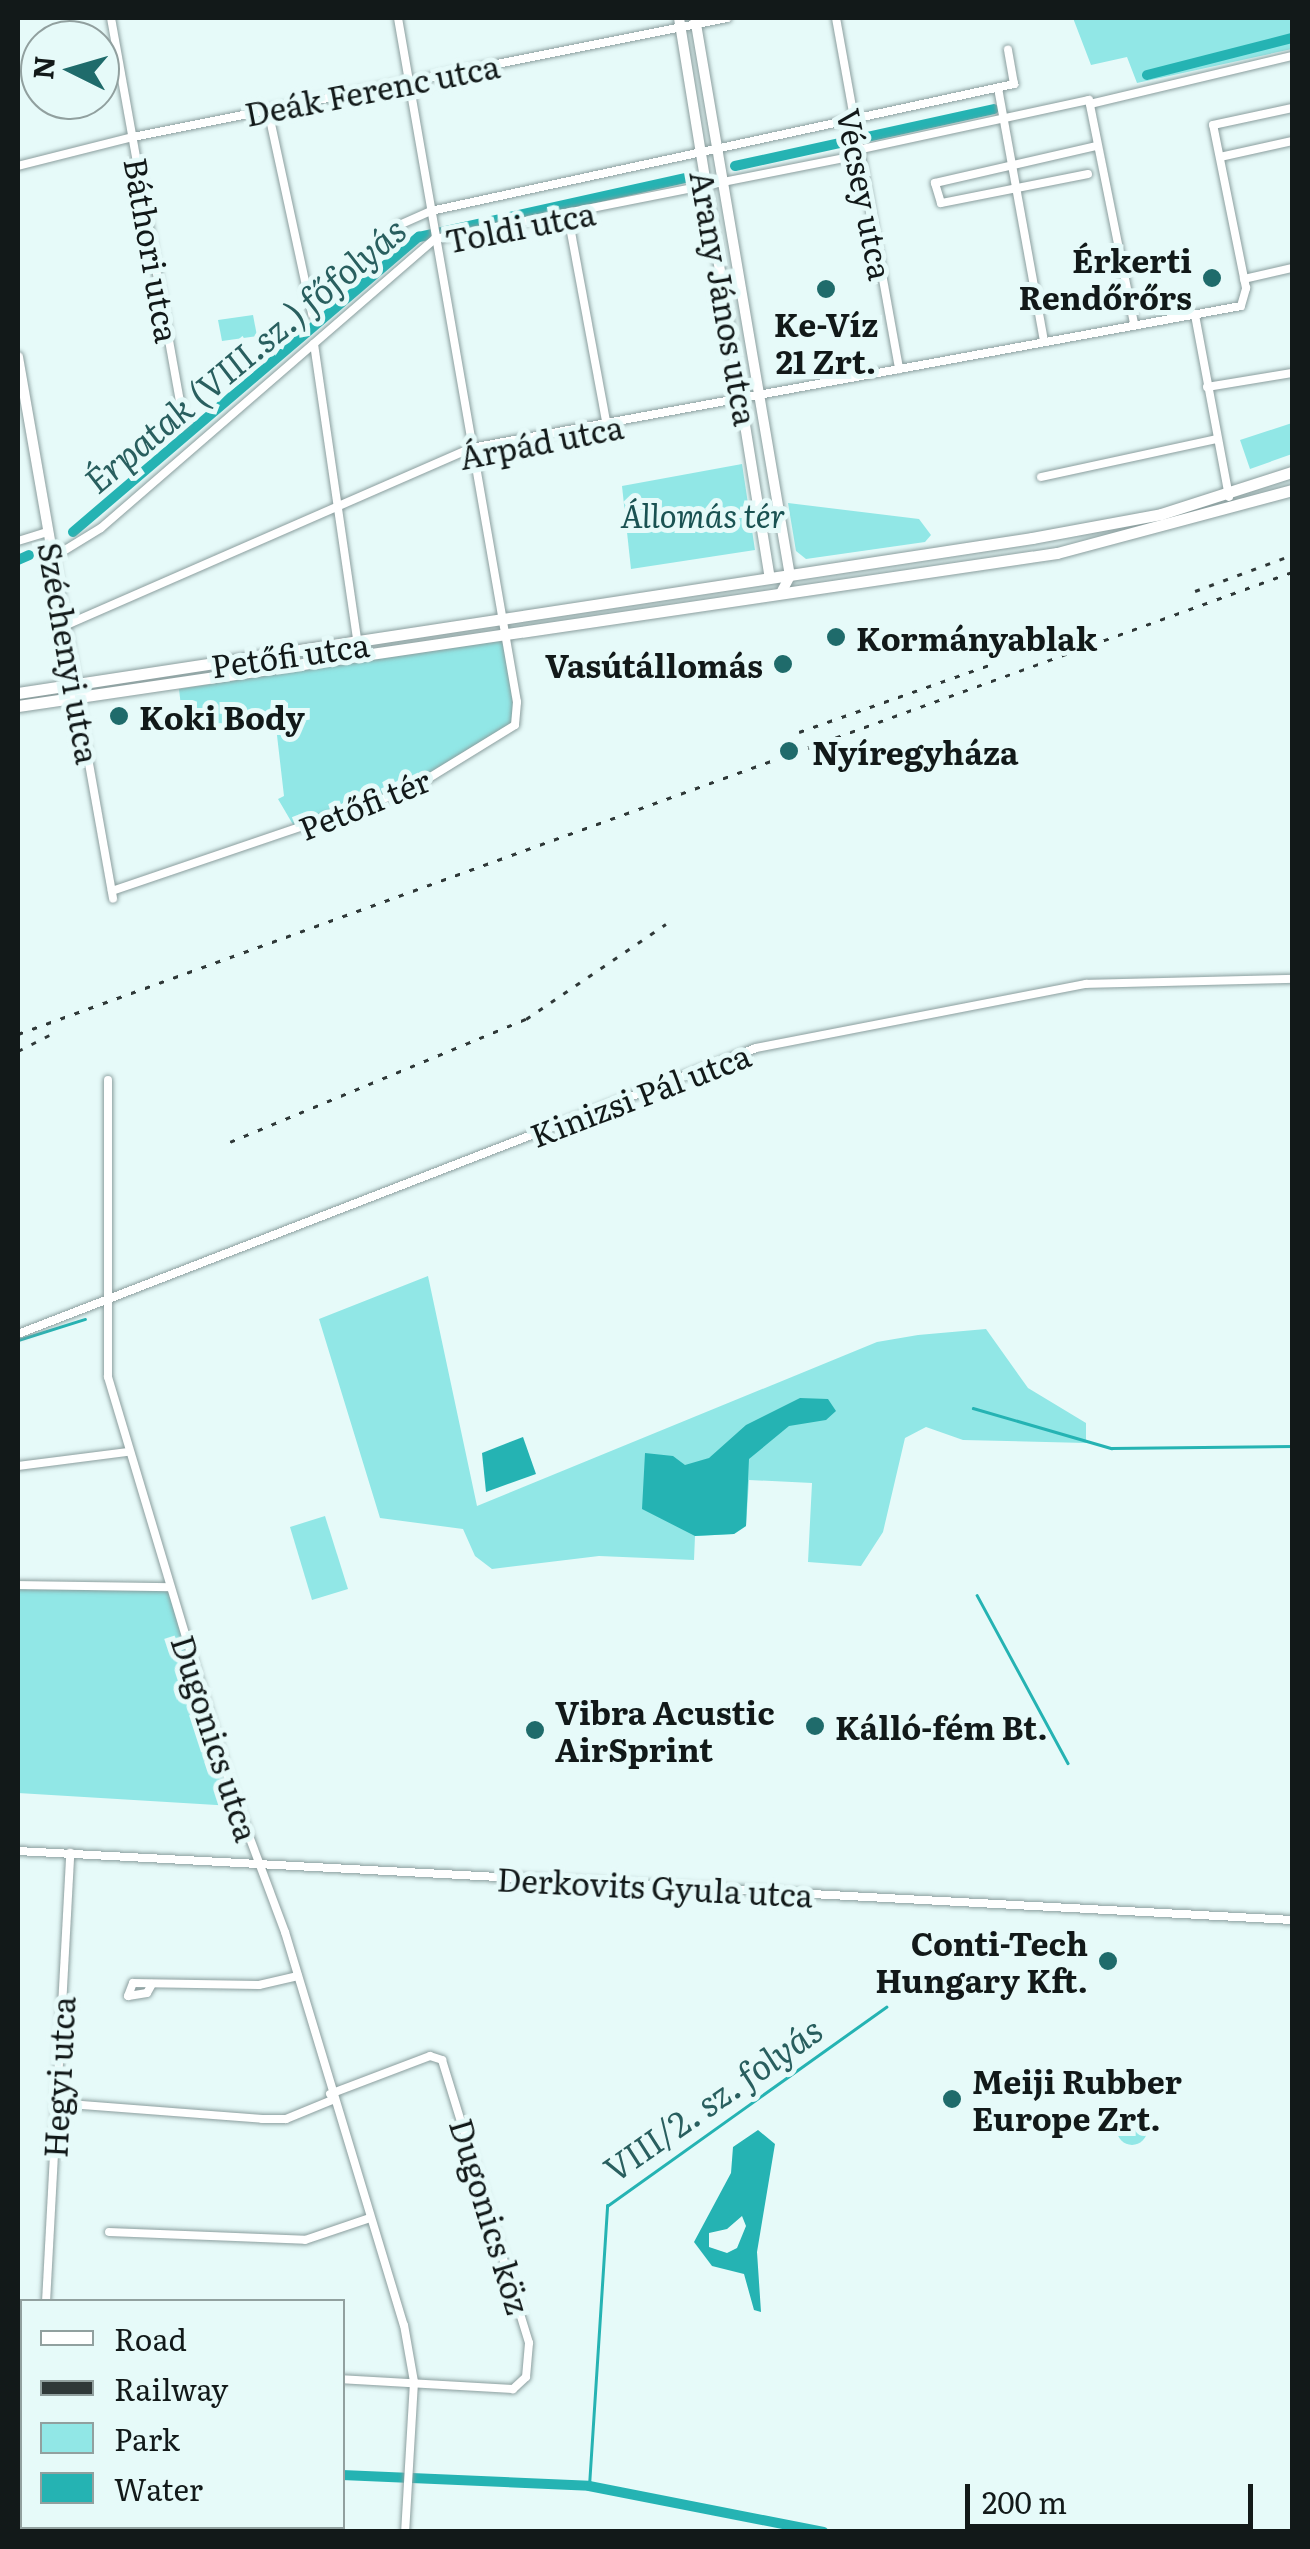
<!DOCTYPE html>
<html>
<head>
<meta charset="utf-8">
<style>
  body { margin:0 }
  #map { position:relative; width:1310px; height:2549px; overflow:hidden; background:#e6faf9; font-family:Literata,serif }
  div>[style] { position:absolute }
  .green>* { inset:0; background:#91e7e6 }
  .round { border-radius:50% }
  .water>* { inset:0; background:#25b3b3 }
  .stream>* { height:2.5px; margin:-1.25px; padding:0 1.25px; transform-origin:1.25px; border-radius:1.25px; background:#25b3b3 }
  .canal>* { height:10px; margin:-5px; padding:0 5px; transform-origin:5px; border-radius:5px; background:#25b3b3 }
  .roads { filter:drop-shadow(0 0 2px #8b9e9e) drop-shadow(0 0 2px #8b9e9e) }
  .minor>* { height:8px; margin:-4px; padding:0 4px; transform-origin:4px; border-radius:4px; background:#fff }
  .tertiary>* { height:10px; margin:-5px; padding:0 5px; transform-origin:5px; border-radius:5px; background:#fff }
  .secondary>* { height:11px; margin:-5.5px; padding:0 5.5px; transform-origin:5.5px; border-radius:5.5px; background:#fff }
  .rail>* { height:2.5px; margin-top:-1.25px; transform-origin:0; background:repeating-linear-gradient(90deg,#2f3838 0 5px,transparent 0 15px) }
  .dots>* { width:28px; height:28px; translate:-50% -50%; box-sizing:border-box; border:5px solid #e6faf9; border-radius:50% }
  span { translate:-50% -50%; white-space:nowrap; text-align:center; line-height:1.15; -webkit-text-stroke:10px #e6faf9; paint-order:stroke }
  .street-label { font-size:32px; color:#121919 }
  .poi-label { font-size:32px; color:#121919; font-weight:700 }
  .right { translate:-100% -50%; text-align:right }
  .left { translate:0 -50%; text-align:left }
  .park-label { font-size:32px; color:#1a5252; font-style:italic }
  .water-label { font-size:35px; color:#295f5f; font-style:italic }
  .frame { position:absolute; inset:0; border:20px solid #121919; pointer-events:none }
  .legend { position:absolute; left:20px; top:2299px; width:325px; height:230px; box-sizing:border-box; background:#e6faf9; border:2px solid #91a09f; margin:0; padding:12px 18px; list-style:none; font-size:30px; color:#121919 }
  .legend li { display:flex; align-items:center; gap:20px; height:50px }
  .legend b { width:50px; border:2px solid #91a09f }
  .north { position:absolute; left:20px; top:20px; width:100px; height:100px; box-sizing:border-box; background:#e6faf9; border:2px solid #91a09f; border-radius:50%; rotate:275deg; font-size:28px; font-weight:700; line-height:40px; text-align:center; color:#121919 }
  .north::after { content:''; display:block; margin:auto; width:35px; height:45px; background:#1f6b6b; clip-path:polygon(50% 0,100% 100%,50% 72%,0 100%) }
  .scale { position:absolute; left:965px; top:2484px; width:288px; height:45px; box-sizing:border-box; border:5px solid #121919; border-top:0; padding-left:12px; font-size:30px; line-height:35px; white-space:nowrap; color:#121919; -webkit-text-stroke:8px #e6faf9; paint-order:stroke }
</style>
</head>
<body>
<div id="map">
  <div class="green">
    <div style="clip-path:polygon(1073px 18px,1292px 18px,1292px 49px,1137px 83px,1127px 57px,1091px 65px)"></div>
    <div style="clip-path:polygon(253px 315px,257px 336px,222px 341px,218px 320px)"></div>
    <div style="clip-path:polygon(1292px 423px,1292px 454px,1250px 469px,1240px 440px)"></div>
    <div style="clip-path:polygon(742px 464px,755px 550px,631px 569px,622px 486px)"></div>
    <div style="clip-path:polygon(788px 503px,919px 519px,931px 535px,925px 542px,806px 559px,796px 551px)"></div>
    <div style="clip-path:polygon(504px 639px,515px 721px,411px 786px,295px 828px,278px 799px,284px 796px,275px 718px,184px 733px,179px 689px)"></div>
    <div style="clip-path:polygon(428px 1276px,477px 1506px,877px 1342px,918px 1335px,986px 1329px,1028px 1388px,1086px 1423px,1086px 1443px,963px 1440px,926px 1427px,905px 1438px,883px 1532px,861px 1566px,808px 1562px,812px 1483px,749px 1480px,746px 1526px,734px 1534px,695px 1536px,694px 1560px,599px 1556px,492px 1569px,475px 1556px,463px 1529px,380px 1518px,319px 1319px)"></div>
    <div style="clip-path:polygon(325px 1516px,348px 1589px,312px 1600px,290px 1527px)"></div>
    <div style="clip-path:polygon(18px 1585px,169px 1587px,233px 1806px,18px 1793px)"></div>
    <div class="round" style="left:1117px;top:2115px;width:30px;height:30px"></div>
  </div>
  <div class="water">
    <div style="clip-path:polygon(800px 1398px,828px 1399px,836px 1411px,826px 1420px,789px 1426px,749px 1459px,746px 1526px,734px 1534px,695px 1536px,642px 1509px,645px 1453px,673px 1456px,685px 1465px,709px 1458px,746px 1425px)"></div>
    <div style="clip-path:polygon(523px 1437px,536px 1474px,486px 1492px,482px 1453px)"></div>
    <div style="clip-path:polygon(evenodd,758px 2130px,775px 2144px,757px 2252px,761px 2312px,754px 2310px,744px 2274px,712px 2266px,694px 2242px,731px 2173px,733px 2147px,758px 2130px,742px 2216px,746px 2226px,737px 2248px,727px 2253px,709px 2247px,709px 2233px,727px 2229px,742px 2216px)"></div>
  </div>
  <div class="stream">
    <div style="left:18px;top:1340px;width:70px;rotate:-17.4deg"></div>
    <div style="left:973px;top:1408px;width:144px;rotate:16.2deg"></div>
    <div style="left:1111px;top:1448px;width:181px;rotate:-0.6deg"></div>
    <div style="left:977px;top:1595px;width:191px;rotate:61.6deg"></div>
    <div style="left:589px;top:2486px;width:281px;rotate:-86.3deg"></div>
    <div style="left:607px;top:2206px;width:343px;rotate:-35.5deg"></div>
  </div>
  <div class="canal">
    <div style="left:1147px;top:75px;width:150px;rotate:-14.3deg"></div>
    <div style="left:735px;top:166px;width:265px;rotate:-12.4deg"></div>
    <div style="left:73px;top:532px;width:455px;rotate:-40.5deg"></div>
    <div style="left:419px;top:237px;width:278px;rotate:-12.5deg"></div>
    <div style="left:18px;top:560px;width:12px;rotate:-24deg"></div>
    <div style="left:18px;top:2461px;width:4px;rotate:14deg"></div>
    <div style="left:342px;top:2475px;width:247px;rotate:2.5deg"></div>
    <div style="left:589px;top:2486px;width:239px;rotate:11.1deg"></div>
  </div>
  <div class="roads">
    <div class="minor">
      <div style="left:111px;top:18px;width:412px;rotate:79.8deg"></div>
      <div style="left:836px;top:18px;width:357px;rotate:79.8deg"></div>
      <div style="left:998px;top:88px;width:257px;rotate:79.7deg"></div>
      <div style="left:1090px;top:104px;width:208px;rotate:-13.4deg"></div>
      <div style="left:268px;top:110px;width:209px;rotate:77.8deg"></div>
      <div style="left:857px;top:150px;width:237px;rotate:-12.2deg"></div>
      <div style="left:1089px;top:100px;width:227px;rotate:78.6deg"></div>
      <div style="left:1220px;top:157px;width:74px;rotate:-12.5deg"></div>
      <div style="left:18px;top:166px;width:119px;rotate:-14.2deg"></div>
      <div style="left:133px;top:137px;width:606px;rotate:-11.33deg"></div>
      <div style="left:1088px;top:174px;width:150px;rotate:168.8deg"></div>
      <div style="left:941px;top:203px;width:21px;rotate:-107deg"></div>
      <div style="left:935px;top:183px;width:166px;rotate:-12.9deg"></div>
      <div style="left:568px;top:216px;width:215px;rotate:79.5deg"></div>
      <div style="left:397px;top:226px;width:37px;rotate:-24deg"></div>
      <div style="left:431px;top:211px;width:597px;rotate:-12.29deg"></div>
      <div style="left:1014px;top:84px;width:35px;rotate:-100deg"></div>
      <div style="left:1244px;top:279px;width:49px;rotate:-12.9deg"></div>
      <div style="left:1195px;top:315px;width:185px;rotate:79.4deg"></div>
      <div style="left:314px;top:344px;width:303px;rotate:81.7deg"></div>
      <div style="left:1207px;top:387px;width:86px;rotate:-9.4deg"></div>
      <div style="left:1041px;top:477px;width:180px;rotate:-12.2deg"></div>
      <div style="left:18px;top:541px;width:31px;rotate:-17deg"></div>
      <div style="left:52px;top:558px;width:57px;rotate:-31.5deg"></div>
      <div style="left:101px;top:528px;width:442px;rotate:-40.9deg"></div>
      <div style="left:435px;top:239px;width:432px;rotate:-11.2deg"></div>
      <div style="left:64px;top:626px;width:444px;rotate:-23.6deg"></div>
      <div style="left:471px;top:448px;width:783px;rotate:-10.45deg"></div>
      <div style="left:1241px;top:306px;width:19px;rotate:-74deg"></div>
      <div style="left:1246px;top:288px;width:166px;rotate:-101.4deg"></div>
      <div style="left:1213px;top:125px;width:81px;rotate:-12.1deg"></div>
      <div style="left:75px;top:685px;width:217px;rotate:79.9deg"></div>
      <div style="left:112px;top:891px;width:316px;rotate:-18.8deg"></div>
      <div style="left:411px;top:789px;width:122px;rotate:-31.6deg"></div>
      <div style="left:515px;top:725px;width:23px;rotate:-85deg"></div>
      <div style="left:517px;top:702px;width:694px;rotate:-99.87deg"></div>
      <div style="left:108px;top:1080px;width:297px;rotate:90deg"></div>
      <div style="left:108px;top:1377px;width:434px;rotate:73.3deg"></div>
      <div style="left:233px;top:1793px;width:148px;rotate:69.5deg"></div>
      <div style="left:285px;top:1932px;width:411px;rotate:73.2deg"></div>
      <div style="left:404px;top:2325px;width:58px;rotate:80deg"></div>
      <div style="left:414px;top:2382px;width:150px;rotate:93.4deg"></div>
      <div style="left:18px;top:1334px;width:791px;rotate:-21.18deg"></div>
      <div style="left:756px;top:1048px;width:336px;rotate:-11deg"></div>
      <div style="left:1086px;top:984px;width:206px;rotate:-1.4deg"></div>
      <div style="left:18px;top:1466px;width:111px;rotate:-7.3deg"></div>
      <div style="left:18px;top:1585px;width:151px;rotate:0.8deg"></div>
      <div style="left:18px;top:1851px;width:1276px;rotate:3.1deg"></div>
      <div style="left:152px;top:1984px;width:10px;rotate:119deg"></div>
      <div style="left:147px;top:1993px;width:19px;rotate:171deg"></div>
      <div style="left:128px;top:1996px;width:14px;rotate:-69deg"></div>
      <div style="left:133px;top:1983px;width:126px;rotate:0.9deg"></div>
      <div style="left:259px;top:1985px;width:40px;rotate:-13deg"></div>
      <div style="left:330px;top:2094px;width:107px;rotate:-20.8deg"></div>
      <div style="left:430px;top:2056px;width:13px;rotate:18deg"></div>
      <div style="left:442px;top:2060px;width:296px;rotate:72.9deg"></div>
      <div style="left:529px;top:2343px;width:34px;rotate:95deg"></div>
      <div style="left:526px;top:2377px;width:18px;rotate:137deg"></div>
      <div style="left:513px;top:2389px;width:171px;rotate:-176.7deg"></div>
      <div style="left:56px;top:2103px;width:207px;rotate:4.4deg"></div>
      <div style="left:262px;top:2119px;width:24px"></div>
      <div style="left:286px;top:2119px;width:50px;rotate:-22.4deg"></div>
      <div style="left:109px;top:2232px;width:196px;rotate:2.3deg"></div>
      <div style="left:305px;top:2240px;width:69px;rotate:-18.7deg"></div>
      <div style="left:46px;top:2302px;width:450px;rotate:-86.9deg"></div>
      <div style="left:18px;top:2365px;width:4px"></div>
      <div style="left:232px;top:2532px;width:6px;rotate:-90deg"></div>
    </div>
    <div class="tertiary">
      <div style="left:679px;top:18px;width:568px;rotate:80.79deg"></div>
      <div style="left:695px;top:18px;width:566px;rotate:80.34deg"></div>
      <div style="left:790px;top:576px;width:17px;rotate:118deg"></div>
      <div style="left:18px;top:357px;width:333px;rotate:80.1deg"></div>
    </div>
    <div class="secondary">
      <div style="left:18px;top:693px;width:1026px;rotate:-8.69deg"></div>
      <div style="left:1032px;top:538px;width:131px;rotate:-10.5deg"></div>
      <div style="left:1161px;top:514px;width:138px;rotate:-17.8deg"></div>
      <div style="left:18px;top:706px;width:1050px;rotate:-8.38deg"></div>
      <div style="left:1057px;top:553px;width:243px;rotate:-15deg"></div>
    </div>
  </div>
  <div class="rail">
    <div style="left:1195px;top:591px;width:103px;rotate:-20.4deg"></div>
    <div style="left:799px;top:732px;width:205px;rotate:-19.4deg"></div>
    <div style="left:18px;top:1034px;width:1355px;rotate:-19.93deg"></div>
    <div style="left:18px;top:1051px;width:38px;rotate:-27deg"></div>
    <div style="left:230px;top:1142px;width:321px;rotate:-22.6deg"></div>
    <div style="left:526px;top:1019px;width:169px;rotate:-34.2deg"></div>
  </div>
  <div class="dots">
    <div style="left:1212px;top:278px;background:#1f6b6b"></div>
    <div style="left:826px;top:289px;background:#1f6b6b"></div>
    <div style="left:836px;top:637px;background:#1f6b6b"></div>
    <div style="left:783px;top:664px;background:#1f6b6b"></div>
    <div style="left:119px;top:716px;background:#1f6b6b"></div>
    <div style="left:789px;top:751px;background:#1f6b6b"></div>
    <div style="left:815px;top:1726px;background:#1f6b6b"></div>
    <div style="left:535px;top:1730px;background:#1f6b6b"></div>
    <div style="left:1108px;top:1961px;background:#1f6b6b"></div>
    <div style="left:952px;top:2099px;background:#1f6b6b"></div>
  </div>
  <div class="street-label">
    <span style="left:372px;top:89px;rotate:-11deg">Deák Ferenc utca</span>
    <span style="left:866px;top:194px;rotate:79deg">Vécsey utca</span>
    <span style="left:520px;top:226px;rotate:-11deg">Toldi utca</span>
    <span style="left:153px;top:250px;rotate:80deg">Báthori utca</span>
    <span style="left:725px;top:298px;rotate:80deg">Arany János utca</span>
    <span style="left:541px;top:441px;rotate:-11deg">Árpád utca</span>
    <span style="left:70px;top:653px;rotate:80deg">Széchenyi utca</span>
    <span style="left:290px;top:654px;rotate:-8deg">Petőfi utca</span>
    <span style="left:364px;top:803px;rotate:-22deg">Petőfi tér</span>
    <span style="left:640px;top:1094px;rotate:-21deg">Kinizsi Pál utca</span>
    <span style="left:216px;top:1738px;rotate:72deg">Dugonics utca</span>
    <span style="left:655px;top:1886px;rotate:3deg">Derkovits Gyula utca</span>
    <span style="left:58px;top:2077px;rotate:-87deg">Hegyi utca</span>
    <span style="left:491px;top:2216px;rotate:73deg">Dugonics köz</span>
  </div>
  <div class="poi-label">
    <span class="right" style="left:1192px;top:278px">Érkerti<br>Rendőrőrs</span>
    <span style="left:826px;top:342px">Ke-Víz<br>21 Zrt.</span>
    <span class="left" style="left:856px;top:637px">Kormányablak</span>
    <span class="right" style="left:763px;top:664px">Vasútállomás</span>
    <span class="left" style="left:139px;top:716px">Koki Body</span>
    <span class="left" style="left:812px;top:751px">Nyíregyháza</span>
    <span class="left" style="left:555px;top:1730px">Vibra Acustic<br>AirSprint</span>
    <span class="left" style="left:835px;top:1726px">Kálló-fém Bt.</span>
    <span class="right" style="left:1088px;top:1961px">Conti-Tech<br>Hungary Kft.</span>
    <span class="left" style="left:972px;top:2099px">Meiji Rubber<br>Europe Zrt.</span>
  </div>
  <div class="park-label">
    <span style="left:703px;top:514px">Állomás tér</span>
  </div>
  <div class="water-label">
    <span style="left:244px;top:354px;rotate:-40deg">Érpatak (VIII.sz.) főfolyás</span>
    <span style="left:712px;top:2098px;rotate:-35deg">VIII/2. sz. folyás</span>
  </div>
  <div class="frame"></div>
  <ul class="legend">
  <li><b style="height:12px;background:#fff"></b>Road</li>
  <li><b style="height:12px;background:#2f3838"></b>Railway</li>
  <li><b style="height:28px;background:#91e7e6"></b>Park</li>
  <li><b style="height:28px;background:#25b3b3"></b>Water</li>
  </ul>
  <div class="north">N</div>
  <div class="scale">200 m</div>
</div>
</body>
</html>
